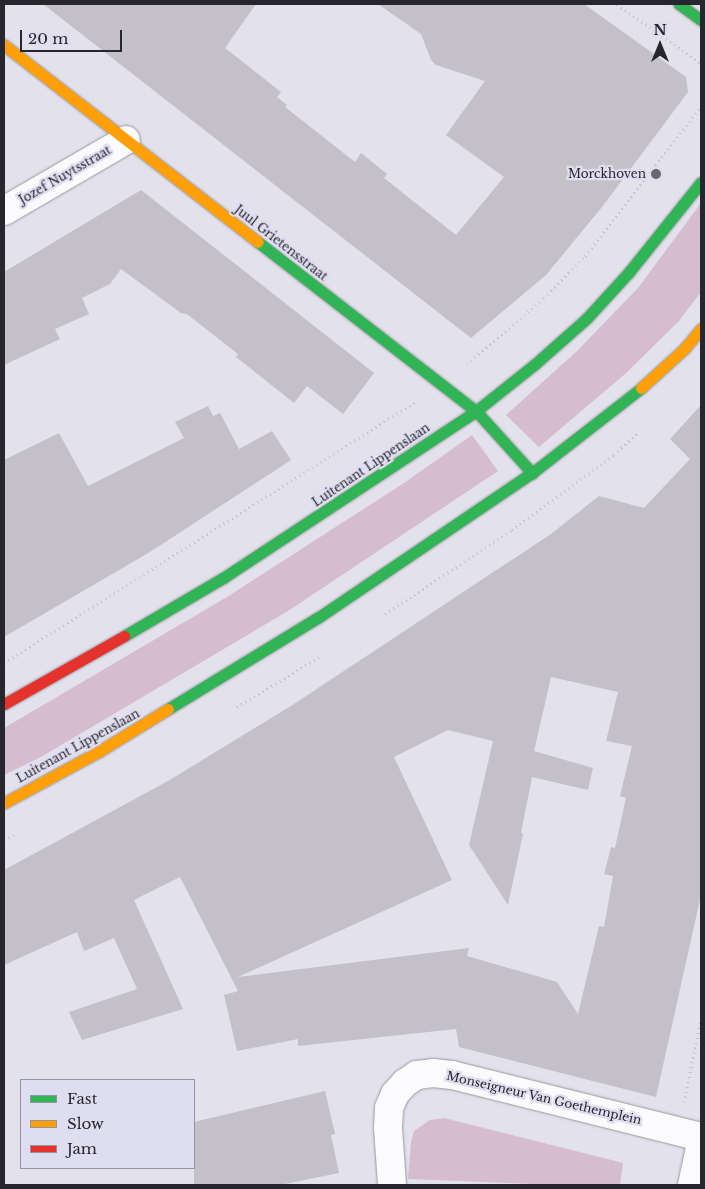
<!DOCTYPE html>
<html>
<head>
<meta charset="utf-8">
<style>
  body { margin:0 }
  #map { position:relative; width:705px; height:1189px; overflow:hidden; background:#e2e1ec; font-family:"Libre Baskerville",serif }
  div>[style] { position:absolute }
  .green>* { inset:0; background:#d6bccf }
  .building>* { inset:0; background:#c3c0c8 }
  .path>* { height:3px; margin-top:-1.5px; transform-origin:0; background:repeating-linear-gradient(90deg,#c3c3c7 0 1px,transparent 0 5px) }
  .roads { filter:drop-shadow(0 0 1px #9998a0) drop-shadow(0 0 1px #9998a0) }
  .street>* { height:28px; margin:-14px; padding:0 14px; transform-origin:14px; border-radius:14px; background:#fbfafc }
  .fast>* { height:11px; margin:-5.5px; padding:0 5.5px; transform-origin:5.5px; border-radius:5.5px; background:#30b455 }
  .slow>* { height:11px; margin:-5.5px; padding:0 5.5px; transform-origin:5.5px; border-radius:5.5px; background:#ff9f0a }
  .jam>* { height:11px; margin:-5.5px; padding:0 5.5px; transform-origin:5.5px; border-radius:5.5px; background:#e5322d }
  .dots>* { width:14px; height:14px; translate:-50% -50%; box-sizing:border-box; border:2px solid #dfddf0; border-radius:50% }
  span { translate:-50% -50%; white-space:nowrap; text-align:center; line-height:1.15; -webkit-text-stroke:4.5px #dfddf0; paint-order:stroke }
  .poi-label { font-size:12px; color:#27262d }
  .right { translate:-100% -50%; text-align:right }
  .street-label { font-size:12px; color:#27262d }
  .frame { position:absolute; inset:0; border:5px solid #27262d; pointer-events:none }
  .legend { position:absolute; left:20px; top:1079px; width:175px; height:90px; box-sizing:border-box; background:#dfddf0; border:1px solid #9594a2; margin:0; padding:6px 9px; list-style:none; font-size:15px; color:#27262d }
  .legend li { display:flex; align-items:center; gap:10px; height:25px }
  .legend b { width:25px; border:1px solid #9594a2 }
  .north { position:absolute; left:635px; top:20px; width:50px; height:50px; -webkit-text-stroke:4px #dfddf0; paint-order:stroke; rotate:0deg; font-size:14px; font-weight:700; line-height:20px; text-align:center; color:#27262d }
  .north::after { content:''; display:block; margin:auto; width:18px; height:22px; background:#27262d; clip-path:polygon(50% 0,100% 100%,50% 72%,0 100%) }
  .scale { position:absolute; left:20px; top:30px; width:102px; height:22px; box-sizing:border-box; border:2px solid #27262d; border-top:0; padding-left:6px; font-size:15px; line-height:18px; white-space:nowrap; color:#27262d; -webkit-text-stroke:4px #dfddf0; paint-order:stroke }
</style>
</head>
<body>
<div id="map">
  <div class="green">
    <div style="clip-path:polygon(701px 203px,701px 292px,678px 322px,625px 374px,539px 447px,506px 415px,577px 351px,638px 288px)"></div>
    <div style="clip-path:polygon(472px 435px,498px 471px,288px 611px,41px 757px,4px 775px,4px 728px,227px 597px,404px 483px)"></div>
    <div style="clip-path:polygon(444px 1118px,623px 1163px,620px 1185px,561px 1185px,408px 1179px,411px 1142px,414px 1131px,430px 1120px)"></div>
  </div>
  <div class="building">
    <div style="clip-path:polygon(43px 4px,256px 4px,225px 48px,281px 92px,277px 97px,287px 105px,285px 107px,355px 162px,361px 153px,387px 174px,384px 178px,456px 235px,504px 177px,446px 135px,485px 81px,436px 65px,431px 60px,421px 34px,378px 4px,584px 4px,686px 77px,688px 92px,602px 207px,546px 275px,471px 338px)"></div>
    <div style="clip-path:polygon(141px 190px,374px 373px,343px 414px,307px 386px,294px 403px,236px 357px,238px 354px,187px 314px,181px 313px,121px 269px,110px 284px,82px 298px,89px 314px,55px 329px,60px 339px,4px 365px,4px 272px)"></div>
    <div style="clip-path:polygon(evenodd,701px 405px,701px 895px,656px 1097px,459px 1047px,456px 1029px,298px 1046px,298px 1039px,237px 1051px,224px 995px,238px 991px,180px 877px,134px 900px,183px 1009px,82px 1040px,69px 1012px,137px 989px,114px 938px,84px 951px,77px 932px,4px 965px,4px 870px,168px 781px,291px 706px,551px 534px,599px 496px,644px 508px,690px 459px,670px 439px,701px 405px,551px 677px,618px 692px,606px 741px,632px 746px,620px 796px,626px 798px,615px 848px,611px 847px,604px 874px,613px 876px,604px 927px,599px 926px,578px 1014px,557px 982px,467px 956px,469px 948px,238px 977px,452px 880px,394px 757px,448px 730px,493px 741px,469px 845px,508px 905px,523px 834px,521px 833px,532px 777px,588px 790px,593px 768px,534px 751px,551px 677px)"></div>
    <div style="clip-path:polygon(208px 406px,213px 416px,220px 413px,239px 449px,272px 431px,291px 460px,150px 552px,4px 637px,4px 460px,59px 433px,88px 486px,184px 438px,175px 422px)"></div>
    <div style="clip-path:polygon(325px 1091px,335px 1134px,331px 1135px,339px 1173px,280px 1185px,194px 1185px,194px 1122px)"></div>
  </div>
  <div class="path">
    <div style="left:617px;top:4px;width:103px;rotate:35.5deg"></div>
    <div style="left:467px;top:364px;width:101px;rotate:-40.6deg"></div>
    <div style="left:544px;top:298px;width:59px;rotate:-45.7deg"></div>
    <div style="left:585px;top:256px;width:189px;rotate:-52.1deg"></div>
    <div style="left:385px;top:614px;width:152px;rotate:-33.5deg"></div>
    <div style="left:512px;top:530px;width:127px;rotate:-36.3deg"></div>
    <div style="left:614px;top:455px;width:33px;rotate:-43deg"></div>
    <div style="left:4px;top:663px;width:488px;rotate:-32.4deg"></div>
    <div style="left:237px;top:707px;width:96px;rotate:-31.4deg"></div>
    <div style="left:4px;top:840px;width:11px;rotate:-27deg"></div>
    <div style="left:684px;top:1102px;width:85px;rotate:-78.4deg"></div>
  </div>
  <div class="roads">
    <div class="street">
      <div style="left:4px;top:211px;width:141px;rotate:-30.2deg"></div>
      <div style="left:392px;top:1185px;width:57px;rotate:-94deg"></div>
      <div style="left:388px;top:1128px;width:20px;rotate:-87deg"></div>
      <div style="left:389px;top:1108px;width:15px;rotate:-67deg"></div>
      <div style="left:395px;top:1094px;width:15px;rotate:-48deg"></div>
      <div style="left:405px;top:1083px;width:14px;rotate:-34deg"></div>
      <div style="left:417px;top:1075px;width:16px;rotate:-7deg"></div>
      <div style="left:433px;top:1073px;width:19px;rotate:6deg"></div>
      <div style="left:452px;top:1075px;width:257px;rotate:14deg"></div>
      <div style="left:692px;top:1185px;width:43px;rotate:-77.9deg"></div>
    </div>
    <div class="fast">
      <div style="left:679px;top:4px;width:27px;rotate:36deg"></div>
      <div style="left:258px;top:242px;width:276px;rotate:37.8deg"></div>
      <div style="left:476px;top:411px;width:84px;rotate:47.9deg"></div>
      <div style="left:124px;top:636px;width:115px;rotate:-30.4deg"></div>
      <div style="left:223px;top:578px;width:303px;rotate:-33.4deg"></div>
      <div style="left:476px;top:411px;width:75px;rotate:-38.5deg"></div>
      <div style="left:535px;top:364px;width:69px;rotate:-41.5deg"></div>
      <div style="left:587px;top:318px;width:62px;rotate:-47.6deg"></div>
      <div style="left:629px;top:272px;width:115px;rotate:-51.3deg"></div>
      <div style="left:168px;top:709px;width:177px;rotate:-31.4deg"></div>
      <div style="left:319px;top:617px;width:257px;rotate:-34.1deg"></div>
      <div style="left:532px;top:473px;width:138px;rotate:-37.9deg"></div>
    </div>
    <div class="slow">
      <div style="left:4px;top:45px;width:321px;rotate:37.8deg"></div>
      <div style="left:641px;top:388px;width:58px;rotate:-42.2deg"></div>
      <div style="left:684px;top:349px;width:26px;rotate:-50deg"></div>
      <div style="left:4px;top:803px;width:107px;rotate:-28.5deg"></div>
      <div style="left:98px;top:752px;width:82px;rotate:-31.6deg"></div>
    </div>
    <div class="jam">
      <div style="left:4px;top:704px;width:138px;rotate:-29.5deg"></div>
    </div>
  </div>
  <div class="dots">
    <div style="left:656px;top:174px;background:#686770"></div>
  </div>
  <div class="poi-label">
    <span class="right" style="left:646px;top:174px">Morckhoven</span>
  </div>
  <div class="street-label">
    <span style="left:65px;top:175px;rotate:-30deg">Jozef Nuytsstraat</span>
    <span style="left:281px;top:243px;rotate:38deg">Juul Grietensstraat</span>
    <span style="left:371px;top:465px;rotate:-34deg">Luitenant Lippenslaan</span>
    <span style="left:78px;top:746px;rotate:-29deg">Luitenant Lippenslaan</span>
    <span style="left:544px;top:1098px;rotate:13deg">Monseigneur Van Goethemplein</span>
  </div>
  <div class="frame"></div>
  <ul class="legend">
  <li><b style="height:6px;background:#30b455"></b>Fast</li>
  <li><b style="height:6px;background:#ff9f0a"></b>Slow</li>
  <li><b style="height:6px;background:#e5322d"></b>Jam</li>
  </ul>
  <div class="north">N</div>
  <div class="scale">20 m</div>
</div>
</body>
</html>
